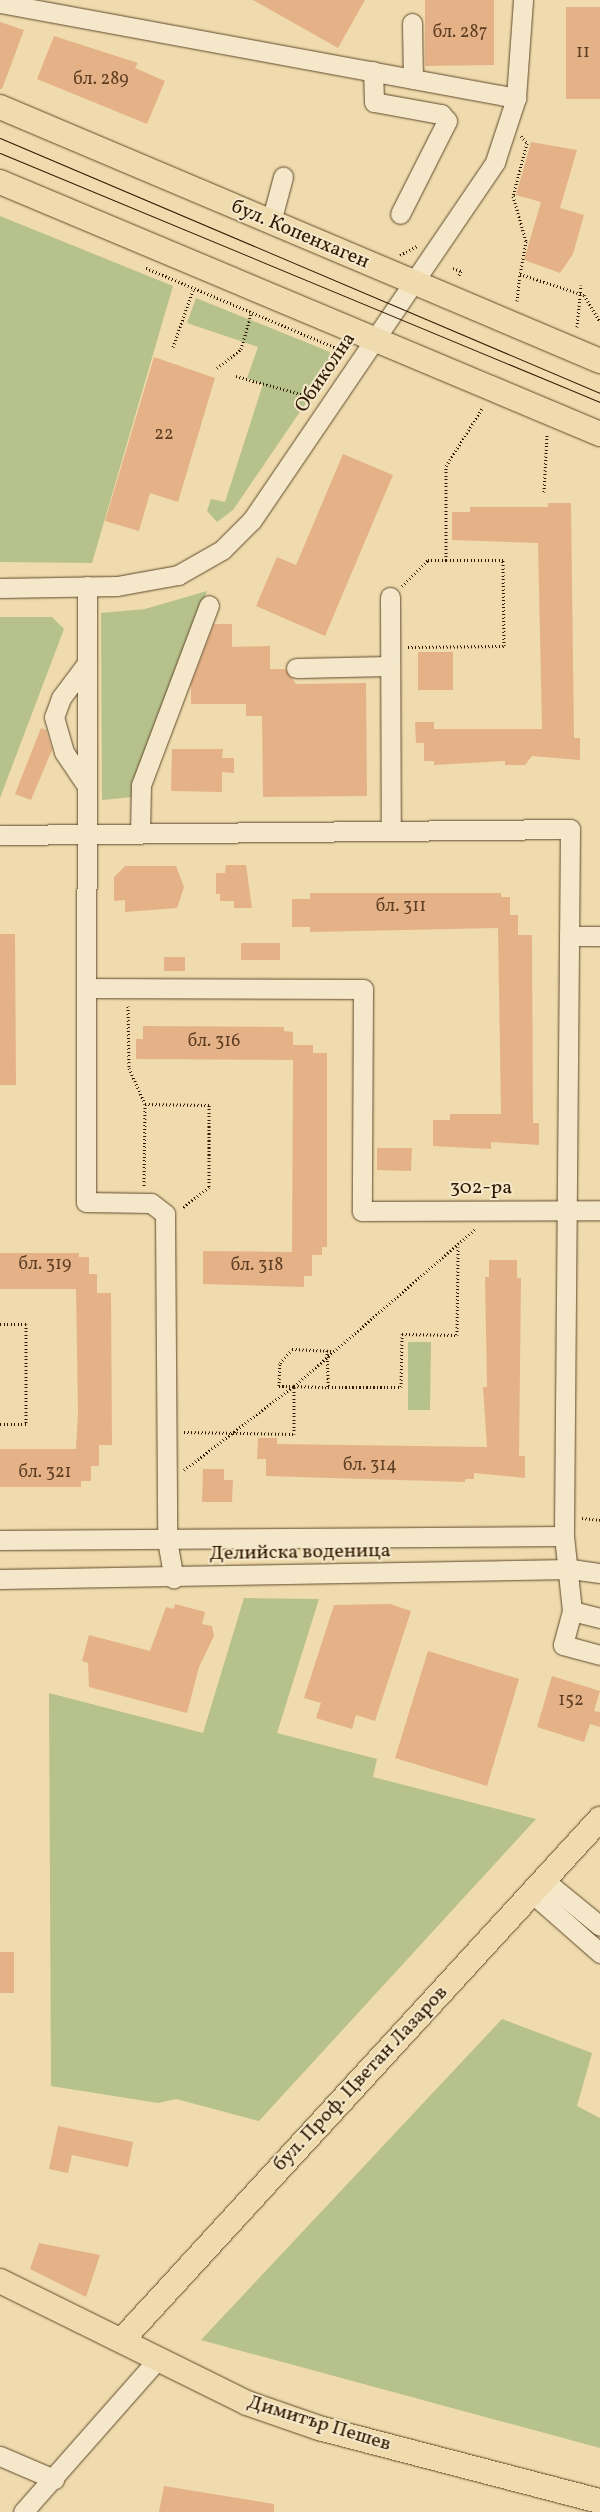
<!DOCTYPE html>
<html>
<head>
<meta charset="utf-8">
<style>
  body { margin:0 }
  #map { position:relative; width:600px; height:2512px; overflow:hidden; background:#efdbad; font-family:Vollkorn,serif }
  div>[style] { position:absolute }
  .green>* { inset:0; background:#b7c18b }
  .building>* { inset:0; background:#e5b288 }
  .path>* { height:3px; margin-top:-1.5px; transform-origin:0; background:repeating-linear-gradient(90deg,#311801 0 1px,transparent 0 3.5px) }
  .roads { filter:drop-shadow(0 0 1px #60492c) drop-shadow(0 0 1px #60492c) }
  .minor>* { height:19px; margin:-9.5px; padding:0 9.5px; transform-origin:9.5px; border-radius:9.5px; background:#f5e8ca }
  .major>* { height:24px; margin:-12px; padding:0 12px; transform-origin:12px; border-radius:12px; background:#efdbad }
  .tram>* { height:1px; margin:-0.5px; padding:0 0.5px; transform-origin:0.5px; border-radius:0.5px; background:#311801 }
  span { translate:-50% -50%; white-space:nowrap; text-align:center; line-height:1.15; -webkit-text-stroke:4px #f5e8ca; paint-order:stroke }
  .number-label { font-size:18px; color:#5e3e23 }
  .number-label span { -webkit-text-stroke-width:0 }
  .street-label { font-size:20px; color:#311801 }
</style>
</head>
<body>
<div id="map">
  <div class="green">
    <div style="clip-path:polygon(0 216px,173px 286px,92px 563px,0 562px)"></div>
    <div style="clip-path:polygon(196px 298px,330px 352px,325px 375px,233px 510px,217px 522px,207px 511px,211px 499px,225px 502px,263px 384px,247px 378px,258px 347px,187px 323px)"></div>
    <div style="clip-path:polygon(207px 591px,132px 797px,102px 800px,101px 613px,145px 609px)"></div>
    <div style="clip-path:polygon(0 617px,52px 617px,64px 629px,0 798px)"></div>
    <div style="clip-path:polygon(408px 1342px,431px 1342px,430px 1410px,408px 1410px)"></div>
    <div style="clip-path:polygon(244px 1598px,319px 1599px,277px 1733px,377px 1759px,373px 1777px,536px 1819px,259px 2121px,176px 2099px,158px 2103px,51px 2086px,49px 1693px,203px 1733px)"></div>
    <div style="clip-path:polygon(502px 2019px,592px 2053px,577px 2106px,600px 2118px,600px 2448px,201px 2340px)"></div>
  </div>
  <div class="building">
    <div style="clip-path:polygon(253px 0,365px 0,338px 48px)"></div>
    <div style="clip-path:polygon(425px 0,494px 0,494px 65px,425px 66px)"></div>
    <div style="clip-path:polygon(566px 7px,600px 7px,600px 99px,566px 99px)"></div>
    <div style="clip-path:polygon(0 22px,24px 30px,2px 89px,0 89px)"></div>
    <div style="clip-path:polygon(54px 36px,138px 63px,135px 68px,165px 81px,147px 124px,37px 79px)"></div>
    <div style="clip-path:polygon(531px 142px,577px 150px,560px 208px,584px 215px,573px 254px,560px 273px,524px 260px,541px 202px,516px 195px)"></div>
    <div style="clip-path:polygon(154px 357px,215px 378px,178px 502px,150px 493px,139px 531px,105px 521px)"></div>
    <div style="clip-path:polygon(343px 454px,393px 475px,325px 636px,256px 606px,277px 557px,296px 565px)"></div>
    <div style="clip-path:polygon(548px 503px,571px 503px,574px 738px,580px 738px,580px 760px,532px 756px,525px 765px,505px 765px,505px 761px,434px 765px,434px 761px,424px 761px,424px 743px,416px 743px,415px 722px,434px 722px,434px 729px,542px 729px,538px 543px,452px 540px,452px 512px,470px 512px,470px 507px,548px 507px)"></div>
    <div style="clip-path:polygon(214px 624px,232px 624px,232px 647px,270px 646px,270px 669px,285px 669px,296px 684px,366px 683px,367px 796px,263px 797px,262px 716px,246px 716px,246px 704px,191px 704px,191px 684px)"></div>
    <div style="clip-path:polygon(418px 652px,453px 652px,453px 690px,418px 690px)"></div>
    <div style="clip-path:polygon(41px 728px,46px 730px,52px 750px,31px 800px,15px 794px)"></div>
    <div style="clip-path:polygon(172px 749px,223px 749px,222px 758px,234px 758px,234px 773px,222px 772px,222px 792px,171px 791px)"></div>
    <div style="clip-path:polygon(226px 865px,246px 865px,252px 908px,234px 908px,234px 901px,220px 901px,220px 894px,216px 894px,216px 873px,225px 873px)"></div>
    <div style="clip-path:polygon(125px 866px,176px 866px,184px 887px,177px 908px,125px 912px,125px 900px,114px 901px,114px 877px)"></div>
    <div style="clip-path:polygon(310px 893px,501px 893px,501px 897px,510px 897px,510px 915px,518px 915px,518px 935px,532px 935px,533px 1123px,539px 1123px,539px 1145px,491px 1142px,491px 1149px,433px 1146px,433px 1120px,450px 1120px,450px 1114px,501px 1114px,498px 928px,310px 932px,310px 927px,292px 927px,292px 899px,310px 899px)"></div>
    <div style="clip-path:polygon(0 934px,15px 934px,16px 1085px,0 1085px)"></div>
    <div style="clip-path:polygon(241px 943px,280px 943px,280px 960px,241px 960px)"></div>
    <div style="clip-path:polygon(164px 957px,185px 957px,185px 971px,164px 971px)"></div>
    <div style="clip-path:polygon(143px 1026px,284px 1027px,284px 1031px,293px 1032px,293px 1045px,313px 1045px,313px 1053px,327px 1053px,327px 1247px,322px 1247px,322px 1255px,312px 1255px,312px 1276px,304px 1276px,304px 1287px,203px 1284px,203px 1251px,292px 1252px,293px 1060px,136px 1059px,136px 1039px,143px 1039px)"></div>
    <div style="clip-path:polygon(377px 1148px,412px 1148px,411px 1171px,377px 1170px)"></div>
    <div style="clip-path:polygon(0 1253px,79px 1253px,79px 1257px,89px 1257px,89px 1274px,97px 1274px,97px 1293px,111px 1293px,112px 1445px,99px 1445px,99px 1466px,91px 1466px,91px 1481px,81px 1481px,81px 1487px,0 1487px,0 1449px,76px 1449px,78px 1412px,76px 1289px,0 1289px)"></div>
    <div style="clip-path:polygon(489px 1260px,517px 1260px,517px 1278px,521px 1278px,519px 1456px,525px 1456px,525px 1478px,474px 1473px,474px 1479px,465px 1479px,465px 1482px,266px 1476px,266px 1459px,257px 1459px,258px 1438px,277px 1438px,277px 1444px,487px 1447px,483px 1387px,487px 1387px,485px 1277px,489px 1277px)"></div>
    <div style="clip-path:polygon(203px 1469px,224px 1469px,224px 1480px,233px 1480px,232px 1502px,202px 1502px)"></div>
    <div style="clip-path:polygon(175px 1604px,205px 1612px,202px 1624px,212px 1626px,214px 1636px,199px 1667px,187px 1713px,89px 1687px,88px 1663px,82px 1661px,89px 1635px,150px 1651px,166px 1607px,174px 1609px)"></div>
    <div style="clip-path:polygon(390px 1604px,411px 1611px,375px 1721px,356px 1715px,352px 1729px,316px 1718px,321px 1703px,304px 1698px,334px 1605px)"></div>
    <div style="clip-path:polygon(428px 1651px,519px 1679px,487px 1786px,395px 1758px)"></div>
    <div style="clip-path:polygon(552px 1676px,600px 1691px,594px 1711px,600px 1712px,600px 1727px,590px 1724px,584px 1742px,537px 1727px)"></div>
    <div style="clip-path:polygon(0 1952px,14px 1952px,14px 1993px,0 1993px)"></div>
    <div style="clip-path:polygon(58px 2126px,133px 2142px,128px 2167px,72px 2155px,68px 2173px,49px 2169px)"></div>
    <div style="clip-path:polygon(39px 2243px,100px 2255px,86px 2297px,30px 2269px)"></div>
    <div style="clip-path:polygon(164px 2486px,274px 2504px,274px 2512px,159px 2512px)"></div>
  </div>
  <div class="path">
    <div style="left:521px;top:136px;width:9px;rotate:49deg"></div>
    <div style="left:527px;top:143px;width:55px;rotate:104.8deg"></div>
    <div style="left:513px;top:196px;width:47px;rotate:73.9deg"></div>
    <div style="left:526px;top:241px;width:34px;rotate:100deg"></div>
    <div style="left:520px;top:274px;width:67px;rotate:18.2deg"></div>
    <div style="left:584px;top:295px;width:31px;rotate:59deg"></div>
    <div style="left:400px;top:255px;width:19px;rotate:-28deg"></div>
    <div style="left:146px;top:268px;width:214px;rotate:22.8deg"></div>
    <div style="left:453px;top:268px;width:9px;rotate:21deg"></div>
    <div style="left:461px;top:271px;width:7px;rotate:117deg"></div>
    <div style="left:517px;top:301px;width:27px;rotate:-84deg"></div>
    <div style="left:577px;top:327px;width:42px;rotate:-84.6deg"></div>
    <div style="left:173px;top:347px;width:60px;rotate:-70.7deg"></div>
    <div style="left:217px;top:368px;width:31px;rotate:-38deg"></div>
    <div style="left:241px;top:349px;width:36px;rotate:-74deg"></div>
    <div style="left:236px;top:376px;width:82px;rotate:15.6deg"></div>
    <div style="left:544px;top:492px;width:58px;rotate:-87deg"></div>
    <div style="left:402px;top:586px;width:37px;rotate:-45deg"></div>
    <div style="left:428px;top:560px;width:18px"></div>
    <div style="left:408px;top:647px;width:96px;rotate:-0.6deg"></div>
    <div style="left:504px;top:646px;width:86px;rotate:-90.7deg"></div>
    <div style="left:503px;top:560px;width:57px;rotate:180deg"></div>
    <div style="left:446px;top:560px;width:94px;rotate:-90deg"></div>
    <div style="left:446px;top:466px;width:70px;rotate:-57.9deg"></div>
    <div style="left:128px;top:1006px;width:62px;rotate:89.1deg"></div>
    <div style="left:129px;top:1068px;width:39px;rotate:66deg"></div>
    <div style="left:145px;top:1104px;width:83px;rotate:90.7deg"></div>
    <div style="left:145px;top:1104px;width:64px;rotate:0.9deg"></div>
    <div style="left:209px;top:1105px;width:82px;rotate:90deg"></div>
    <div style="left:209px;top:1187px;width:34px;rotate:142deg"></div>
    <div style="left:0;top:1324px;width:26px"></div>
    <div style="left:26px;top:1324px;width:100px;rotate:90deg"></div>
    <div style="left:26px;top:1424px;width:26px;rotate:180deg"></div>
    <div style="left:327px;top:1350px;width:37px;rotate:88deg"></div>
    <div style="left:328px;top:1387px;width:73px"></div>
    <div style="left:401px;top:1387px;width:53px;rotate:-88.9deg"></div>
    <div style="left:402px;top:1334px;width:55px;rotate:1deg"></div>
    <div style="left:457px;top:1335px;width:88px;rotate:-89.3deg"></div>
    <div style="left:294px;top:1386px;width:34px;rotate:2deg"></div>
    <div style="left:184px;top:1432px;width:110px;rotate:1deg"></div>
    <div style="left:294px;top:1434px;width:48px;rotate:-90deg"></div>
    <div style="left:294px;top:1386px;width:15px;rotate:180deg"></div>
    <div style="left:279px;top:1386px;width:23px;rotate:-88deg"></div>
    <div style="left:280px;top:1363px;width:18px;rotate:-49deg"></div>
    <div style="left:292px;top:1349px;width:42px;rotate:2.7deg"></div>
    <div style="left:184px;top:1470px;width:138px;rotate:-37.4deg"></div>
    <div style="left:294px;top:1386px;width:240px;rotate:-40.9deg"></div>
    <div style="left:582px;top:1518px;width:18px;rotate:6deg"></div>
  </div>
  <div class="roads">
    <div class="minor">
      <div style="left:0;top:3px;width:525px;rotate:10.43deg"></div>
      <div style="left:412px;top:23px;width:56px;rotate:89deg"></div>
      <div style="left:373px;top:71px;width:31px;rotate:88deg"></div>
      <div style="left:374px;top:102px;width:68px;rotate:10.2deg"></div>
      <div style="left:441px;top:114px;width:9px;rotate:49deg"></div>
      <div style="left:447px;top:121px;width:104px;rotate:116.8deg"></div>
      <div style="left:271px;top:222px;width:47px;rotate:-75.1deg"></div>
      <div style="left:87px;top:586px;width:616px;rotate:90.09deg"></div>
      <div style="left:86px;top:1202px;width:65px;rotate:0.9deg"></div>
      <div style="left:151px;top:1203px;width:18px;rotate:38deg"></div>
      <div style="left:165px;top:1214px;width:326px;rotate:89.6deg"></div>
      <div style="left:167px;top:1540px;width:39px;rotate:80deg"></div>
      <div style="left:0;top:588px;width:117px;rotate:-1deg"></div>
      <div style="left:117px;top:586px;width:62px;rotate:-10.2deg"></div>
      <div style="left:178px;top:575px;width:51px;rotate:-29.6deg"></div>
      <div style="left:222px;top:550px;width:42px;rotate:-45deg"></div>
      <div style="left:252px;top:520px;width:433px;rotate:-55.8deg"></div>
      <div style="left:495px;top:162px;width:67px;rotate:-71.8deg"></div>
      <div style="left:516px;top:98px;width:98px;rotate:-85.9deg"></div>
      <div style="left:390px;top:597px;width:234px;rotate:89.8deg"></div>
      <div style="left:85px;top:666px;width:40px;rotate:127deg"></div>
      <div style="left:61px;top:698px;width:20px;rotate:110deg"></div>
      <div style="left:54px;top:717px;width:36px;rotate:74deg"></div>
      <div style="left:64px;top:752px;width:37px;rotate:56deg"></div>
      <div style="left:296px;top:668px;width:94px;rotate:-1.2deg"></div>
      <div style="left:140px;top:833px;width:48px;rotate:-88.8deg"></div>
      <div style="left:141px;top:785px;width:192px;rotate:-69.3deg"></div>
      <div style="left:0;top:835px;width:570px;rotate:-0.6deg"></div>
      <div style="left:570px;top:829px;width:707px;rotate:90.49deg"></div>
      <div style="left:564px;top:1536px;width:75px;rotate:83.9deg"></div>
      <div style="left:572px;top:1611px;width:35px;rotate:105deg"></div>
      <div style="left:563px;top:1645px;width:38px;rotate:15deg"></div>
      <div style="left:569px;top:936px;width:31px"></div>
      <div style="left:86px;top:988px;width:277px;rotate:0.2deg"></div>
      <div style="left:363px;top:989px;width:222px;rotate:90.3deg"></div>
      <div style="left:362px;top:1211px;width:238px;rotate:-0.2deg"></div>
      <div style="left:0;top:1540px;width:564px;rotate:-0.41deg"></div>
      <div style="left:0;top:1579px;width:571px;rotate:-1deg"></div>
      <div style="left:571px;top:1569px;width:29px;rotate:8deg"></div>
      <div style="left:572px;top:1611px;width:29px;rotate:14deg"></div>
      <div style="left:544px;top:1880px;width:72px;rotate:39.4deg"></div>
      <div style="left:532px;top:1893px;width:91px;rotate:41.4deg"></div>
      <div style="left:0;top:2456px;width:59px;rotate:23.1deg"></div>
      <div style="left:23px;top:2512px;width:205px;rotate:-48.6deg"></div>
    </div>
    <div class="major">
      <div style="left:0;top:107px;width:652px;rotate:22.94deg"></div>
      <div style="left:0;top:182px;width:651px;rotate:22.78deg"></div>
      <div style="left:0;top:2281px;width:275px;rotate:26.3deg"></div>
      <div style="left:247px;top:2403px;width:76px;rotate:19.1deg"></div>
      <div style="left:319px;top:2428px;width:290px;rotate:14.6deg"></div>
      <div style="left:123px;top:2339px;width:706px;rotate:-47.47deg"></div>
    </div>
  </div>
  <div class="tram">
    <div style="left:0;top:138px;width:652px;rotate:23.03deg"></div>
    <div style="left:0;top:153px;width:650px;rotate:22.54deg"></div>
  </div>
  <div class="number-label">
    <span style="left:460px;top:33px">бл. 287</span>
    <span style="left:583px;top:53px">11</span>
    <span style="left:101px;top:80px">бл. 289</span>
    <span style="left:164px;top:435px">22</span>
    <span style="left:401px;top:907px">бл. 311</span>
    <span style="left:214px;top:1042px">бл. 316</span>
    <span style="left:45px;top:1265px">бл. 319</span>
    <span style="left:257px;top:1266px">бл. 318</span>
    <span style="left:370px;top:1466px">бл. 314</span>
    <span style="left:45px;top:1473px">бл. 321</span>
    <span style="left:571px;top:1701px">152</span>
  </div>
  <div class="street-label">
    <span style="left:300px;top:235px;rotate:23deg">бул. Копенхаген</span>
    <span style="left:326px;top:373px;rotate:-56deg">Обиколна</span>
    <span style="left:481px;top:1188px">302-ра</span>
    <span style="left:300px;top:1553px;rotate:-1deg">Делийска воденица</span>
    <span style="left:361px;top:2079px;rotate:-47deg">бул. Проф. Цветан Лазаров</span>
    <span style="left:319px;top:2424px;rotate:17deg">Димитър Пешев</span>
  </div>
</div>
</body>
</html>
